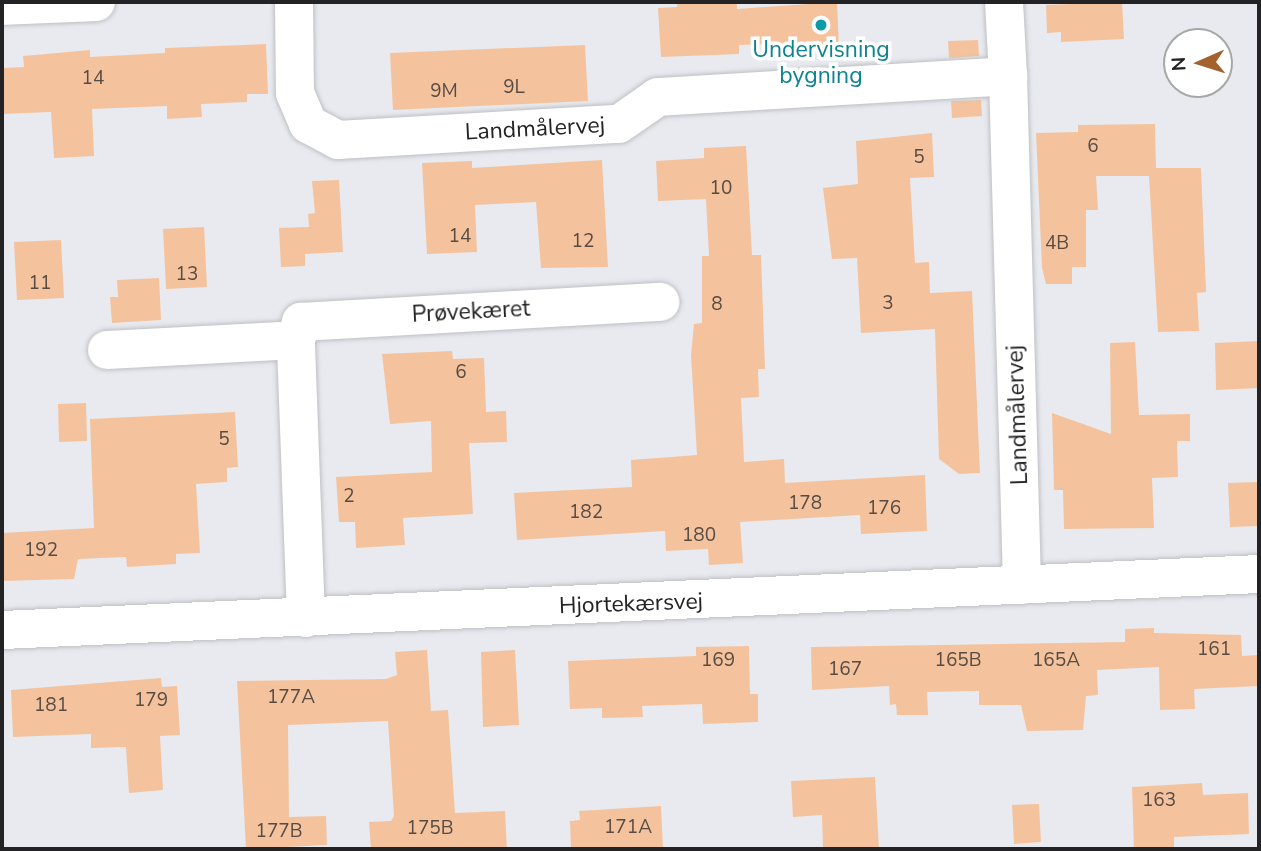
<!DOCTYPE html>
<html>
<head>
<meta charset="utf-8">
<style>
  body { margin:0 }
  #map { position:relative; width:1261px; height:851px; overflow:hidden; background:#e8eaef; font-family:"Nunito Sans",sans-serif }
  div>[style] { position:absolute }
  .building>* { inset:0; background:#f4c39d }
  .roads { filter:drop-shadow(0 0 2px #bec0c4) drop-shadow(0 0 2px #bec0c4) }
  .minor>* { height:38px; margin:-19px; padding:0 19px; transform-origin:19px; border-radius:19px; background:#fff }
  .dots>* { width:19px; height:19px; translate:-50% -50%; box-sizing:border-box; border:4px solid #fff; border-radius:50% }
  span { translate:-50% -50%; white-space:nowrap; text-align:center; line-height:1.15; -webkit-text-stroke:7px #fff; paint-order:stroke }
  .number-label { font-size:19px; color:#574b43 }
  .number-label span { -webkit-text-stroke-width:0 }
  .culture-label { font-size:23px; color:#0d838f }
  .street-label { font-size:23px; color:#232325 }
  .frame { position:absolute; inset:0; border:4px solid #232325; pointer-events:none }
  .north { position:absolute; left:1163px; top:28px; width:70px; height:70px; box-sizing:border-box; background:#fff; border:2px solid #a7a7a8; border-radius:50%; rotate:267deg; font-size:19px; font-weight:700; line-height:28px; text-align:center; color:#232325 }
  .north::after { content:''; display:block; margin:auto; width:24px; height:32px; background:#a3612e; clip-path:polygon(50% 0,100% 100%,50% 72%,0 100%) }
</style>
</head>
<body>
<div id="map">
  <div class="building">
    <div style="clip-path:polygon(677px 2px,737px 2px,737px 9px,837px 2px,839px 49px,804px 50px,804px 43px,739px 45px,739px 54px,661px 57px,658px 8px,677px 7px)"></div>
    <div style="clip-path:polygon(1122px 2px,1124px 39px,1061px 42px,1061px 32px,1047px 33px,1046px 5px)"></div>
    <div style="clip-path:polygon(978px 40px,979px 56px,949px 58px,948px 41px)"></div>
    <div style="clip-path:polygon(266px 44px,268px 94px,247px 94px,247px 102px,201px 104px,202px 117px,167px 119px,167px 106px,92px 109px,94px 156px,54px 158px,51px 112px,2px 114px,2px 68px,24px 67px,23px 56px,90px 50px,90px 57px,165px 53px,165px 48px)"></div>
    <div style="clip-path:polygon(585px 45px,588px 101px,393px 110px,390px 53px)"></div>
    <div style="clip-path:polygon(981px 100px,982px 116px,952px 118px,951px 101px)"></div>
    <div style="clip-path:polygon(1155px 124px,1156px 168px,1201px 168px,1206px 292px,1197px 293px,1199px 331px,1158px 332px,1149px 176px,1096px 176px,1098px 210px,1086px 210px,1086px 267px,1072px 267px,1072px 284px,1046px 284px,1042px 268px,1036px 133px,1078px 132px,1078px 125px)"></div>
    <div style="clip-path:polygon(932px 133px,934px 177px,910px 178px,915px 263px,929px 262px,930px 293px,972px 291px,980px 473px,959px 474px,939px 459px,935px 329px,861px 333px,857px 258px,832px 259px,823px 188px,858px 184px,856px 141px)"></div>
    <div style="clip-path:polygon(746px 146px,752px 255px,761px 255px,765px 369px,758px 369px,759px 397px,741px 398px,744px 462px,784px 459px,785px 483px,925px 475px,927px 531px,861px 534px,860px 515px,740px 522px,743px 563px,709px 565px,708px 549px,666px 551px,665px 531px,517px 540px,514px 493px,632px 487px,631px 460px,697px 455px,691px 355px,694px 324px,702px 323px,702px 256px,709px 256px,706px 199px,658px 201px,656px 161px,704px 158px,704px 148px)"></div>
    <div style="clip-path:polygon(602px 160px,608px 267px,541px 268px,536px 202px,475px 205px,477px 252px,427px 254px,422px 163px,472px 161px,472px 168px)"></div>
    <div style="clip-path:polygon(339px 180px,343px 252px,305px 254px,305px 266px,281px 267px,279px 228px,309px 227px,308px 214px,315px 213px,312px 181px)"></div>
    <div style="clip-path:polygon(204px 227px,207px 287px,166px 289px,163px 229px)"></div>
    <div style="clip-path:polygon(61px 240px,64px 298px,17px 300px,14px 242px)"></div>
    <div style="clip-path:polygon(159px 278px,161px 320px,112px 323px,110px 297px,118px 297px,117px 280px)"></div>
    <div style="clip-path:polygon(1259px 341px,1259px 388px,1216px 390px,1215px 343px)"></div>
    <div style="clip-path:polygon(1135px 342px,1139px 415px,1190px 414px,1190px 441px,1177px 441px,1178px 477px,1152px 478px,1154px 528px,1064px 529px,1063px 490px,1054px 490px,1052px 413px,1111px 434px,1110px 343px)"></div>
    <div style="clip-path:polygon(452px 351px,453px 359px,484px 358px,486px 412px,506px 411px,507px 442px,469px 443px,473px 514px,403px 518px,405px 545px,356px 548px,355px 522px,339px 522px,336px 477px,432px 472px,431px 421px,390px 424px,382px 354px)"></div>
    <div style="clip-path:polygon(86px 403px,87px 441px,59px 442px,58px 404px)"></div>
    <div style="clip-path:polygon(235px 412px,238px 467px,227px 468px,227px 482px,196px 484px,200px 553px,176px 554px,176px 564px,127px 567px,126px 557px,78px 559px,74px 579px,2px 581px,2px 533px,94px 528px,90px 419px)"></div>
    <div style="clip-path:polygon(1259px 482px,1259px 526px,1230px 527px,1228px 483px)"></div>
    <div style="clip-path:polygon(1154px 628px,1154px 633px,1241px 635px,1242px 656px,1259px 655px,1259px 686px,1194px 689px,1195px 709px,1160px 710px,1159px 667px,1097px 670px,1098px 695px,1086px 696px,1083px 730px,1027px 731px,1021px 705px,979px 705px,979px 691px,927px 692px,928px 715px,897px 715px,896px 704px,890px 705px,889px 686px,812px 690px,811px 647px,1125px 642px,1125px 629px)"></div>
    <div style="clip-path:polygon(749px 646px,750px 694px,758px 694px,758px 722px,703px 724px,702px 704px,642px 706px,643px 717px,602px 718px,602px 708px,570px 709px,568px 661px,696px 656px,696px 647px)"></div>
    <div style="clip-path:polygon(427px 650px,431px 711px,448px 710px,455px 813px,505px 811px,507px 849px,371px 849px,369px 822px,391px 821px,394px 816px,388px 721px,288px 725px,289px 817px,326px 816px,327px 845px,246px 849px,237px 681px,386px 679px,397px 675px,395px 652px)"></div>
    <div style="clip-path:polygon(515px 650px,519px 725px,483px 727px,481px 652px)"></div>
    <div style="clip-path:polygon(161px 678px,162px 687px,177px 686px,180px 735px,160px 736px,163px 790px,129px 793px,126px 747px,91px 748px,91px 734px,13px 737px,11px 690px)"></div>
    <div style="clip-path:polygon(875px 777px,879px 849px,823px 849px,822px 815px,793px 817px,791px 781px)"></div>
    <div style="clip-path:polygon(1202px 783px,1203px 795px,1248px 793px,1249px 834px,1174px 837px,1174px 849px,1134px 849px,1132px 787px)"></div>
    <div style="clip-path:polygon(1039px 804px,1041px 842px,1014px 844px,1012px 805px)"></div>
    <div style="clip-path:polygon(661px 806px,663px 849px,571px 849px,570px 821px,580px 820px,579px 811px)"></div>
  </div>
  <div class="roads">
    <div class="minor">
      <div style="left:294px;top:2px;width:91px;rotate:89.4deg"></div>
      <div style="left:295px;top:93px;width:34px;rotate:67deg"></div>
      <div style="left:308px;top:124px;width:34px;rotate:28deg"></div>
      <div style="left:338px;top:140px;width:281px;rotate:-3.3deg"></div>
      <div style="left:619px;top:124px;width:47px;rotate:-34.7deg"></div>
      <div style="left:658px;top:97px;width:351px;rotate:-3.4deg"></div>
      <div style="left:1008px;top:76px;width:509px;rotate:88.42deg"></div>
      <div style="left:1004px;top:2px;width:74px;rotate:86.9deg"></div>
      <div style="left:2px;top:6px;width:94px;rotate:-2.4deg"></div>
      <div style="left:107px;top:350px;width:189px;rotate:-3deg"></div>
      <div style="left:306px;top:618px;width:278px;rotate:-92.1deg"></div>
      <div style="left:296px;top:340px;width:19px;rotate:-74deg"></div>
      <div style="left:301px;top:322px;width:360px;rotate:-3.2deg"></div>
      <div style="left:2px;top:630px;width:1258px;rotate:-2.55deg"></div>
    </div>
  </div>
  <div class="dots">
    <div style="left:821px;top:25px;background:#0f9aa8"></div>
  </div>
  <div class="number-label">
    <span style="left:93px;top:79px">14</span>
    <span style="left:514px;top:88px">9L</span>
    <span style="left:444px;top:92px">9M</span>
    <span style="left:1093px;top:147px">6</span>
    <span style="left:919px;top:158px">5</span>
    <span style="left:721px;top:189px">10</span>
    <span style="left:460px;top:237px">14</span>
    <span style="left:583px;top:242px">12</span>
    <span style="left:1057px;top:244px">4B</span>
    <span style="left:187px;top:275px">13</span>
    <span style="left:40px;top:284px">11</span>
    <span style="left:888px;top:304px">3</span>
    <span style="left:717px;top:305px">8</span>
    <span style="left:461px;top:373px">6</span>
    <span style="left:224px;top:440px">5</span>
    <span style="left:349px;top:497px">2</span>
    <span style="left:805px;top:504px">178</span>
    <span style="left:884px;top:509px">176</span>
    <span style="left:586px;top:513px">182</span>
    <span style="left:699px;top:536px">180</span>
    <span style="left:41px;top:551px">192</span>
    <span style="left:1214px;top:650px">161</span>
    <span style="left:718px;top:661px">169</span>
    <span style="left:958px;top:661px">165B</span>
    <span style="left:1056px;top:661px">165A</span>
    <span style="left:845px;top:670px">167</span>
    <span style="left:291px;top:698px">177A</span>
    <span style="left:151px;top:701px">179</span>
    <span style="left:51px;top:706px">181</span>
    <span style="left:1159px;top:801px">163</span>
    <span style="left:628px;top:828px">171A</span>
    <span style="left:430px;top:829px">175B</span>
    <span style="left:279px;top:832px">177B</span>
  </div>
  <div class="culture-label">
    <span style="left:821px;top:63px">Undervisning<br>bygning</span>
  </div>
  <div class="street-label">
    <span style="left:535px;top:129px;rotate:-3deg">Landmålervej</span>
    <span style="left:471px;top:312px;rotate:-3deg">Prøvekæret</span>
    <span style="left:1018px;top:415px;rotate:-92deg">Landmålervej</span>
    <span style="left:631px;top:604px;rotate:-2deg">Hjortekærsvej</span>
  </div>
  <div class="frame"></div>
  <div class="north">N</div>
</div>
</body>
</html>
